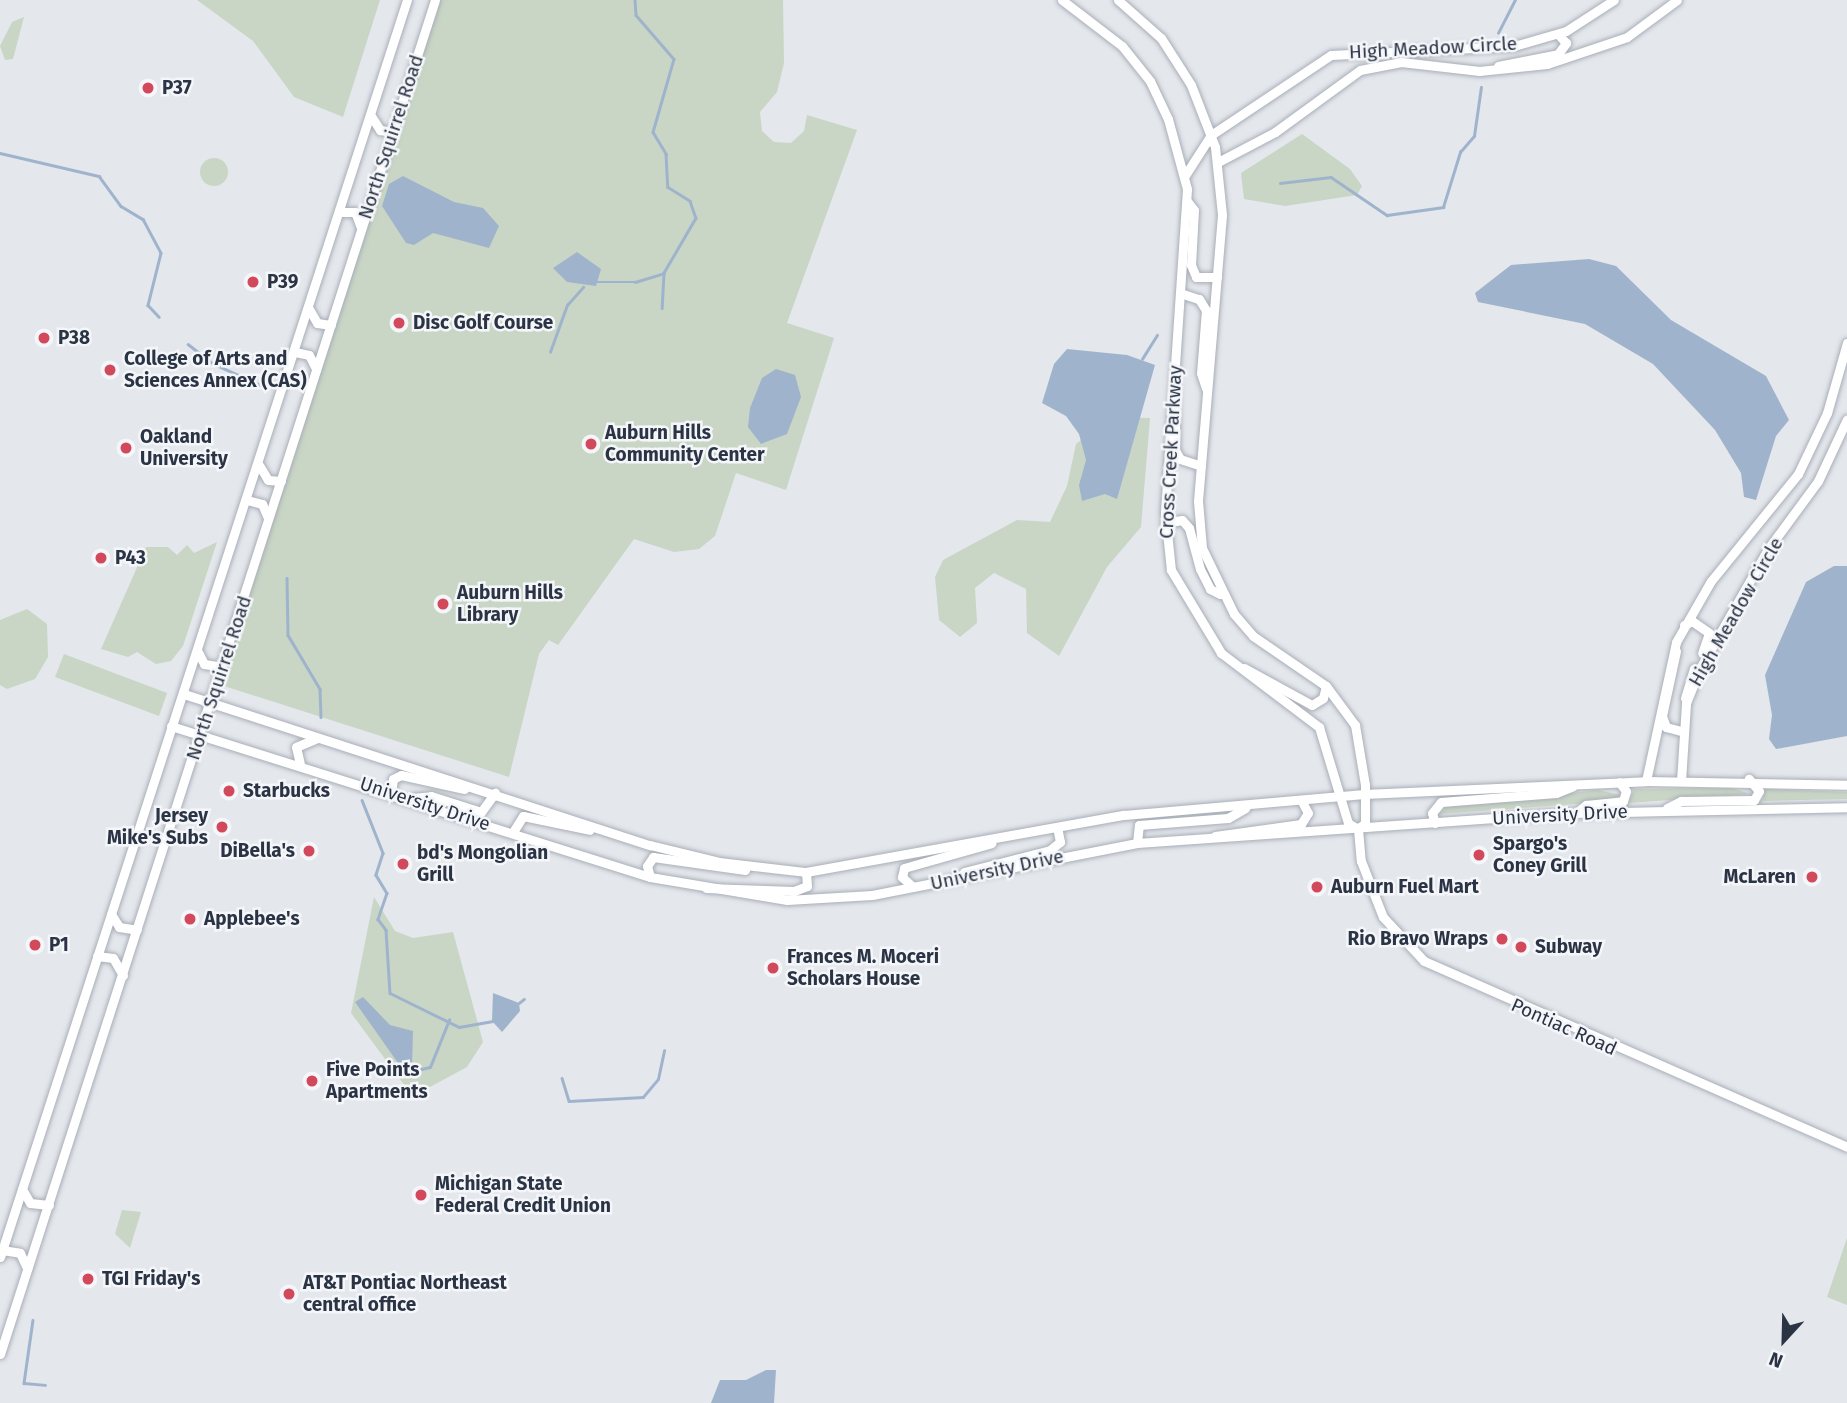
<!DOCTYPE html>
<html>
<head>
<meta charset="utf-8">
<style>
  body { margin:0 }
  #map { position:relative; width:1847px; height:1403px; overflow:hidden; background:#e4e7ec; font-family:"Fira Sans",sans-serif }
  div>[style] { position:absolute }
  .green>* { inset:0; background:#c9d6c5 }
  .round { border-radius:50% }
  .water>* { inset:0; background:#9fb4cc }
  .stream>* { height:2.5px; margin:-1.25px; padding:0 1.25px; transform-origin:1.25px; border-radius:1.25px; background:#9fb4cc }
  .roads { filter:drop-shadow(0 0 2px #a9aeb7) drop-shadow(0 0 2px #a9aeb7) }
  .secondary>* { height:9px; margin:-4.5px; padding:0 4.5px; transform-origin:4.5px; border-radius:4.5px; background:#fff }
  .dots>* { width:19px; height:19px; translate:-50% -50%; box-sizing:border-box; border:4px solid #f4f6f9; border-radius:50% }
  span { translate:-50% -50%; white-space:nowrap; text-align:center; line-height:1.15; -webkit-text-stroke:5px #f4f6f9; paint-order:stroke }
  .street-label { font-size:19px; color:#2b3445 }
  .poi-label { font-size:19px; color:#2b3445; font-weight:700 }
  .left { translate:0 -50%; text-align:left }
  .right { translate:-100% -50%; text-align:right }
  .north { position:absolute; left:1749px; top:1305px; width:70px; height:70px; -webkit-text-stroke:5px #f4f6f9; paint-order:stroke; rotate:202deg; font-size:19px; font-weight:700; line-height:28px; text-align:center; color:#2b3445 }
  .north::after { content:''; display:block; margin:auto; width:24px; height:32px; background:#2b3445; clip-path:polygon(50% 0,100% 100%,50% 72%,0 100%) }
</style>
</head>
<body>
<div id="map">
  <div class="green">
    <div style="clip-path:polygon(197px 0,380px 0,343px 117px,294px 97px,253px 41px)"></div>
    <div style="clip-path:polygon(439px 0,783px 0,784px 63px,777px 92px,760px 112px,762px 131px,774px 142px,791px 143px,804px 131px,807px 115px,857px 130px,787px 323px,834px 338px,786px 490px,736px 473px,715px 536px,699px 549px,674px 552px,634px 539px,558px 645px,549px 640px,539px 654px,509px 777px,221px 685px)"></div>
    <div style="clip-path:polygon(24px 17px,13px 59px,5px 60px,0 46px,12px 22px)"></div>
    <div style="clip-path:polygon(1302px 134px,1350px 169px,1362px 186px,1357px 195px,1285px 206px,1244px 199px,1241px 173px)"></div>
    <div class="round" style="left:200px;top:158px;width:28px;height:28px"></div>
    <div style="clip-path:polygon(1112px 417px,1150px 418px,1141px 527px,1107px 567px,1059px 656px,1027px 633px,1026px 589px,994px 573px,975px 588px,977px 623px,960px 637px,939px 620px,935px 577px,943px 560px,1017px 520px,1050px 522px,1067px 486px,1076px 444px)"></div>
    <div style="clip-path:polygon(217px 542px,183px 646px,171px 661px,156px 664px,137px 652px,128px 657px,101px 649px,146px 547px,168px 547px,177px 555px,187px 545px,194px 553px)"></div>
    <div style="clip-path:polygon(27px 609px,47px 624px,48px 657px,35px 679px,7px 689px,0 685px,0 620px)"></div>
    <div style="clip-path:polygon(64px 654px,167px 693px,159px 716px,55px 677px)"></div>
    <div style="clip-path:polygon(1732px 788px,1750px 794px,1629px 803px,1634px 789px)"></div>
    <div style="clip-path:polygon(1765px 789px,1847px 792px,1847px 799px,1762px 801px)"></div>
    <div style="clip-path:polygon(1598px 790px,1621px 795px,1615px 801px,1440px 814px,1446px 807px)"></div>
    <div style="clip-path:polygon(374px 897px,395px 931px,413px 938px,453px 932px,483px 1042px,467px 1067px,430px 1087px,408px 1090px,351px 1013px)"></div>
    <div style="clip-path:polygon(122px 1210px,141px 1212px,130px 1248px,115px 1234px)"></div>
    <div style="clip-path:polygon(1847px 1238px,1847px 1305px,1827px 1297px)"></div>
  </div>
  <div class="water">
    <div style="clip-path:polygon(403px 176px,454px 202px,483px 208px,499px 226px,489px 248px,433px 233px,414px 245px,406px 243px,382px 206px,389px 184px)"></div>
    <div style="clip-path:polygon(577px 252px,601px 269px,596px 286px,567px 282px,553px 268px)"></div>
    <div style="clip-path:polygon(1589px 259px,1616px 266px,1671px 320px,1766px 376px,1789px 420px,1776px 436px,1756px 500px,1744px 497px,1741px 473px,1715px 430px,1653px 364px,1585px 324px,1478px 302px,1475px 293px,1511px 265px)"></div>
    <div style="clip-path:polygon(1067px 349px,1127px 355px,1155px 365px,1117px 499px,1105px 494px,1082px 501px,1079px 485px,1086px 460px,1079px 434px,1066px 416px,1042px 403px,1054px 364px)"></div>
    <div style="clip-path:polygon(776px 369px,795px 375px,801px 397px,787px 434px,761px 444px,748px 427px,750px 408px,762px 378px)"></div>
    <div style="clip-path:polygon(1834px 566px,1847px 566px,1847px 736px,1776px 749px,1769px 739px,1772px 715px,1765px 675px,1806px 582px)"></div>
    <div style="clip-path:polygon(493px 993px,519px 1003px,520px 1011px,502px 1032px,492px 1021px)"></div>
    <div style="clip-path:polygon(363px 997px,390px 1025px,413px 1031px,412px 1066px,398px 1063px,355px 1002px)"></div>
    <div style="clip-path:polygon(766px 1370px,776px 1370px,774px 1403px,711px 1403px,720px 1380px,746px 1380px)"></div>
  </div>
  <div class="stream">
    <div style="left:635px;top:0;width:15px;rotate:86deg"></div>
    <div style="left:636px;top:15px;width:58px;rotate:49.2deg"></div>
    <div style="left:674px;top:59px;width:76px;rotate:106deg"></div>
    <div style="left:653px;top:132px;width:26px;rotate:59deg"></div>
    <div style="left:666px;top:154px;width:33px;rotate:87deg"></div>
    <div style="left:668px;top:187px;width:26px;rotate:32deg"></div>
    <div style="left:690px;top:201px;width:18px;rotate:71deg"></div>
    <div style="left:696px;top:218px;width:64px;rotate:120.2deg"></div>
    <div style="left:664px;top:273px;width:35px;rotate:93deg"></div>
    <div style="left:1498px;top:33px;width:37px;rotate:-63deg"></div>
    <div style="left:0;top:153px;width:102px;rotate:13.1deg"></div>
    <div style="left:99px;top:176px;width:37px;rotate:54deg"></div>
    <div style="left:121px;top:206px;width:26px;rotate:31deg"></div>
    <div style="left:143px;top:219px;width:38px;rotate:62deg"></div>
    <div style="left:161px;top:253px;width:54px;rotate:104deg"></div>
    <div style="left:148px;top:305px;width:16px;rotate:47deg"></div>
    <div style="left:1280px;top:183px;width:51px;rotate:-6.7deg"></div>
    <div style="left:1331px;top:177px;width:68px;rotate:34.2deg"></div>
    <div style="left:1387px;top:215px;width:57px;rotate:-8.1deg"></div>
    <div style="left:1443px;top:207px;width:58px;rotate:-72.8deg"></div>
    <div style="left:1460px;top:152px;width:21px;rotate:-49deg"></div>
    <div style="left:1474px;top:136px;width:49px;rotate:-81.9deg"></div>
    <div style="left:597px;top:282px;width:38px"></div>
    <div style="left:635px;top:282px;width:30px;rotate:-17deg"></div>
    <div style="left:188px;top:344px;width:33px;rotate:38deg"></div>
    <div style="left:214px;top:364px;width:56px;rotate:24.3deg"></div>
    <div style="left:550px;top:352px;width:50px;rotate:-70.1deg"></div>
    <div style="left:567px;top:305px;width:24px;rotate:-48deg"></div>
    <div style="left:1142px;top:359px;width:28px;rotate:-58deg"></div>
    <div style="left:287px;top:578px;width:57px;rotate:89deg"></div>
    <div style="left:288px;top:635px;width:63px;rotate:59.3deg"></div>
    <div style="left:320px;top:689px;width:28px;rotate:88deg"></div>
    <div style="left:362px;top:800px;width:57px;rotate:68.4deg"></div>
    <div style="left:383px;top:853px;width:23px;rotate:108deg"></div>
    <div style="left:376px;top:875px;width:21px;rotate:59deg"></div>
    <div style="left:387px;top:893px;width:28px;rotate:109deg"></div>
    <div style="left:378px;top:919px;width:14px;rotate:54deg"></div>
    <div style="left:386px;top:930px;width:63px;rotate:86.4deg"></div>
    <div style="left:390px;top:993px;width:77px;rotate:26.2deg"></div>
    <div style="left:459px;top:1027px;width:34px;rotate:-10deg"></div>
    <div style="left:519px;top:1003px;width:6px;rotate:-39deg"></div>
    <div style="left:405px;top:1062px;width:12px;rotate:48deg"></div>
    <div style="left:413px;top:1071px;width:17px;rotate:-13deg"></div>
    <div style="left:430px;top:1067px;width:51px;rotate:-68deg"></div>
    <div style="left:562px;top:1078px;width:24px;rotate:73deg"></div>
    <div style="left:569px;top:1101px;width:74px;rotate:-3.1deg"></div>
    <div style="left:643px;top:1097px;width:23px;rotate:-50deg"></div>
    <div style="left:658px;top:1079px;width:29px;rotate:-78deg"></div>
    <div style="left:33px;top:1320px;width:64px;rotate:98.1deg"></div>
    <div style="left:24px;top:1383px;width:21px;rotate:5deg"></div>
  </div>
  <div class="roads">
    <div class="secondary">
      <div style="left:1062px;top:0;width:76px;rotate:37.5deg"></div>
      <div style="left:1122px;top:46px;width:45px;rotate:51.3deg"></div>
      <div style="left:1150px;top:81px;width:42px;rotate:64.7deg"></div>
      <div style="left:1168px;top:119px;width:73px;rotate:74.8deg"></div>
      <div style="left:1187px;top:189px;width:325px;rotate:93.9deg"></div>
      <div style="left:1165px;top:513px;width:57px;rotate:84deg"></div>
      <div style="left:1171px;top:570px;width:97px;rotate:58.9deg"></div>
      <div style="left:1221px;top:653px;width:123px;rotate:37.1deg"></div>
      <div style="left:1319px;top:727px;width:100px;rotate:73.2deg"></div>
      <div style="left:1348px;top:823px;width:9px;rotate:32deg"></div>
      <div style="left:1118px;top:0;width:57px;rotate:41.5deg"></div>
      <div style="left:1161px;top:38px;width:56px;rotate:57.4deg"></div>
      <div style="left:1191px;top:85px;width:66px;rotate:68.8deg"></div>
      <div style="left:1215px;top:147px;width:68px;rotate:84.1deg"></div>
      <div style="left:1222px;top:215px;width:287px;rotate:94.8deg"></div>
      <div style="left:1198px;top:501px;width:47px;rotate:85.1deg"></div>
      <div style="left:1202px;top:548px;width:73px;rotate:64.1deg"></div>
      <div style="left:1234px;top:614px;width:29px;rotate:49deg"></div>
      <div style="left:1253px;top:636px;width:88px;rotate:34.4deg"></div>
      <div style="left:1326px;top:686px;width:49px;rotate:53.4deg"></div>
      <div style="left:1355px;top:725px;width:61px;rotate:80.5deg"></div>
      <div style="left:1365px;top:785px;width:38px;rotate:90deg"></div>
      <div style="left:1365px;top:823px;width:9px;rotate:139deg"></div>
      <div style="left:1498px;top:66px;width:61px;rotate:-11.3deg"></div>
      <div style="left:1558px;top:54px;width:14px;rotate:-54deg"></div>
      <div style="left:1566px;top:43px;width:12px;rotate:-132deg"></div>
      <div style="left:371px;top:116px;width:17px;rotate:57deg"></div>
      <div style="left:380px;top:130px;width:13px;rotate:9deg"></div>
      <div style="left:1218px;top:162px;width:64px;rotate:-27.8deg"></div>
      <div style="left:1275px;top:132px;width:105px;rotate:-36.1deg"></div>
      <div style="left:1360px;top:70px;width:42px;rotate:-11deg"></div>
      <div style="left:1401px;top:62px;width:79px;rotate:6.6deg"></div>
      <div style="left:1479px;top:71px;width:68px;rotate:-5.9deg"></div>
      <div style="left:1547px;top:64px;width:84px;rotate:-18.6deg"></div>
      <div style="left:1627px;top:37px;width:62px;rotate:-36.5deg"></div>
      <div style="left:1184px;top:177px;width:50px;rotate:-57.3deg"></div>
      <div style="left:1211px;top:135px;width:144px;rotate:-33.7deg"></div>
      <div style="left:1331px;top:55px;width:183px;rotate:-2.8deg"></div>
      <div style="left:1514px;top:46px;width:54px;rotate:-16.1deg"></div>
      <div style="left:1566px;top:31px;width:57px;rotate:-32.9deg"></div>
      <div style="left:1187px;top:201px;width:11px;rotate:52deg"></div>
      <div style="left:1194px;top:210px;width:55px;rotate:93.1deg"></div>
      <div style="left:1191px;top:265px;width:13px;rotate:67deg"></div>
      <div style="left:1196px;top:277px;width:21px"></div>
      <div style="left:339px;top:212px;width:16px"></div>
      <div style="left:355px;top:212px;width:17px;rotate:69deg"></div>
      <div style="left:1180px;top:293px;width:20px;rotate:18deg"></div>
      <div style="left:1199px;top:299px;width:13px;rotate:58deg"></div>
      <div style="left:1206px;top:310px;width:63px;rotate:94.5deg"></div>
      <div style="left:1201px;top:373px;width:16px;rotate:72deg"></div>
      <div style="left:309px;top:309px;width:16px;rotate:60deg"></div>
      <div style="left:317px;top:323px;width:14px;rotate:8deg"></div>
      <div style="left:295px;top:352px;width:14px;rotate:12deg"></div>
      <div style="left:309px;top:355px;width:16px;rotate:63deg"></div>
      <div style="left:1175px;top:387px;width:63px;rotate:90deg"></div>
      <div style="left:1175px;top:450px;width:10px;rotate:61deg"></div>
      <div style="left:1180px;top:459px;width:22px;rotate:18deg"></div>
      <div style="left:259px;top:465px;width:17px;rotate:59deg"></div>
      <div style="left:268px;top:480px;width:13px;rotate:4deg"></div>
      <div style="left:247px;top:500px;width:16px;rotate:15deg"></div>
      <div style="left:262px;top:504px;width:15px;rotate:67deg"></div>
      <div style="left:1165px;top:523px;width:17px;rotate:-10deg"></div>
      <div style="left:1182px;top:520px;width:11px;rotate:49deg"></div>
      <div style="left:1189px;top:528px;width:42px;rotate:75deg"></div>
      <div style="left:1200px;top:569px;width:22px;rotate:63deg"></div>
      <div style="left:1210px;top:589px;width:11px;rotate:27deg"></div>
      <div style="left:1684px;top:625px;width:9px;rotate:-27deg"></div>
      <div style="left:1692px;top:621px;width:21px;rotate:35deg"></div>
      <div style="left:1709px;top:633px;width:21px;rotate:109deg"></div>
      <div style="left:1676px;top:651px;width:66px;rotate:102.2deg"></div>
      <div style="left:1662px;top:716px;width:12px;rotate:70deg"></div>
      <div style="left:1666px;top:727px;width:16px;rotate:15deg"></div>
      <div style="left:198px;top:652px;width:13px;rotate:63deg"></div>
      <div style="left:204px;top:664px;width:18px;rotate:9deg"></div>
      <div style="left:1244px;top:668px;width:77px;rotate:28.6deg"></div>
      <div style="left:1312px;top:705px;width:13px;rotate:-32deg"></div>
      <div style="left:1323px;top:698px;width:12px;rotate:-76deg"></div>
      <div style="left:184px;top:694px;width:490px;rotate:18deg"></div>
      <div style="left:650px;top:845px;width:71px;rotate:13.8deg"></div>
      <div style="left:719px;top:862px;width:88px;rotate:6.6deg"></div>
      <div style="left:806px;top:872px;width:323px;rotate:-10.2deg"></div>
      <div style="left:1124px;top:815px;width:241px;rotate:-5deg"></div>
      <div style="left:1364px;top:794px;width:282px;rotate:-2.6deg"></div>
      <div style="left:1646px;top:781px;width:201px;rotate:1.1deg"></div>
      <div style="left:1685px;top:698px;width:31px;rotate:-73deg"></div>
      <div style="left:171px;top:726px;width:502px;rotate:17.5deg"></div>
      <div style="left:650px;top:877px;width:139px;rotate:9.5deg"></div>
      <div style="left:787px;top:900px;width:85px;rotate:-3.4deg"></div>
      <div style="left:872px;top:895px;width:270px;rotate:-11.1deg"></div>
      <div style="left:1137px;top:843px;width:435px;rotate:-4deg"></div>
      <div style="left:1571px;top:813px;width:276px;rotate:-1.2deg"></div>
      <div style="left:300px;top:764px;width:17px;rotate:-103deg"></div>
      <div style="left:296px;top:747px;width:23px;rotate:-23deg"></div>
      <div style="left:1646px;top:781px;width:142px;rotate:-77.8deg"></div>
      <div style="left:1676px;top:642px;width:70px;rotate:-60.2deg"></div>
      <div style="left:1711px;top:581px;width:138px;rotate:-50.9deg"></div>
      <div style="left:1798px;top:474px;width:68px;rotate:-64.6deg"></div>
      <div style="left:1827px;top:413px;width:73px;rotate:-74.1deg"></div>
      <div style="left:1681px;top:781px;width:78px;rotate:-86.3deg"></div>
      <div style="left:1686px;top:703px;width:35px;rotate:-68deg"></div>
      <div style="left:1699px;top:670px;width:139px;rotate:-60.3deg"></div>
      <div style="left:1768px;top:549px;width:84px;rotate:-53.7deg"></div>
      <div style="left:1818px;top:481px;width:68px;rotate:-64.9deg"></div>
      <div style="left:391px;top:793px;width:14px;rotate:-82deg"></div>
      <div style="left:393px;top:779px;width:9px;rotate:-27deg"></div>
      <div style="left:401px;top:775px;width:65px;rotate:12.5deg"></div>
      <div style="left:413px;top:798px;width:18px;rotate:-6deg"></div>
      <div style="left:431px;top:796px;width:52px;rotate:17.7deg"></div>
      <div style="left:481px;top:812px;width:24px;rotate:-54deg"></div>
      <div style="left:1667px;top:808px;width:16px;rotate:-27deg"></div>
      <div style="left:1681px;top:801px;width:73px;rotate:-0.8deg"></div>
      <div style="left:1754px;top:800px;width:10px;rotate:-61deg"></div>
      <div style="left:1759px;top:791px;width:16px;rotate:-130deg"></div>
      <div style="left:1576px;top:813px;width:13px;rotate:-39deg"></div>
      <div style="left:1586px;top:805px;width:37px;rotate:-6deg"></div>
      <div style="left:1623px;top:801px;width:10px;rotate:-73deg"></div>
      <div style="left:1626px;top:791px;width:11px;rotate:-128deg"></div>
      <div style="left:1435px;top:823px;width:10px;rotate:-107deg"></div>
      <div style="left:1432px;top:813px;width:14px;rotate:-51deg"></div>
      <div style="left:1441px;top:802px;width:115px;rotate:-4.5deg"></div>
      <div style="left:1556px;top:793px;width:18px;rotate:-22deg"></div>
      <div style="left:1358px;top:829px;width:32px;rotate:85deg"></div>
      <div style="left:1361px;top:861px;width:60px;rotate:68.6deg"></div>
      <div style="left:1383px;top:917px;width:60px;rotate:47deg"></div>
      <div style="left:1424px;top:961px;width:462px;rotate:23.7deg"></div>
      <div style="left:513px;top:832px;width:19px;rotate:-58deg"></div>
      <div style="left:523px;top:816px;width:68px;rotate:11.8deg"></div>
      <div style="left:1215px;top:836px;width:87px;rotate:-7.9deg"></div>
      <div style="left:1301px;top:824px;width:13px;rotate:-58deg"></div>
      <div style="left:1308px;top:813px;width:15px;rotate:-118deg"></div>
      <div style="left:1137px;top:843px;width:18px;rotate:-84deg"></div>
      <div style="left:1139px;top:825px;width:89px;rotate:-4.5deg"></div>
      <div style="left:1228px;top:818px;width:20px;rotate:-30deg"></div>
      <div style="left:964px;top:872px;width:89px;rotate:-14.3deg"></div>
      <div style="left:1050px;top:850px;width:13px;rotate:-39deg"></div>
      <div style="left:1060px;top:842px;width:15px;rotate:-101deg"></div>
      <div style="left:650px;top:877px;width:11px;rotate:-105deg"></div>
      <div style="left:647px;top:866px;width:11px;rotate:-56deg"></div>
      <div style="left:653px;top:857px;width:93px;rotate:8deg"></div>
      <div style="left:913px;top:887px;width:15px;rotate:-138deg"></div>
      <div style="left:902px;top:877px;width:9px;rotate:-77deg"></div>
      <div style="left:904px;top:868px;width:91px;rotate:-15.9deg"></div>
      <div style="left:706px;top:888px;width:88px;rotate:2deg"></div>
      <div style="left:794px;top:891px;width:14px;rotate:-21deg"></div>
      <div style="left:807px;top:886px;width:14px;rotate:-94deg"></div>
      <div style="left:111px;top:914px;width:15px;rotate:58deg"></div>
      <div style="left:119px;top:927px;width:18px;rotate:9deg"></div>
      <div style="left:97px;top:956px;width:16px;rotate:7deg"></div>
      <div style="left:113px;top:958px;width:20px;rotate:60deg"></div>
      <div style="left:22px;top:1189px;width:16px;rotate:60deg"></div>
      <div style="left:30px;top:1203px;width:19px;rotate:6deg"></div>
      <div style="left:2px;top:1250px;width:18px;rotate:9deg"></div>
      <div style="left:20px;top:1253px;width:17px;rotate:65deg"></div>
      <div style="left:0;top:1257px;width:1321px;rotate:-72.06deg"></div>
      <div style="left:0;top:1354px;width:1422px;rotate:-72.19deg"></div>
    </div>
  </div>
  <div class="dots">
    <div style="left:148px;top:88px;background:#d1495b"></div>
    <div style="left:253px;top:282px;background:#d1495b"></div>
    <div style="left:399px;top:323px;background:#d1495b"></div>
    <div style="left:44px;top:338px;background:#d1495b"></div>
    <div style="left:110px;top:370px;background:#d1495b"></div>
    <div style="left:591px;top:444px;background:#d1495b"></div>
    <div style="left:126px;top:448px;background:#d1495b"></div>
    <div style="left:101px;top:558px;background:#d1495b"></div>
    <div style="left:443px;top:604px;background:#d1495b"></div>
    <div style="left:229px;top:791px;background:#d1495b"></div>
    <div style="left:222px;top:827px;background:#d1495b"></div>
    <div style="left:309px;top:851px;background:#d1495b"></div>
    <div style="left:1479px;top:855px;background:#d1495b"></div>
    <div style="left:403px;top:864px;background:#d1495b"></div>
    <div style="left:1812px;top:877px;background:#d1495b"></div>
    <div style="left:1317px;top:887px;background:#d1495b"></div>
    <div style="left:190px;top:919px;background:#d1495b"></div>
    <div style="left:1502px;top:939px;background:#d1495b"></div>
    <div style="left:35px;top:945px;background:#d1495b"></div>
    <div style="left:1521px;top:947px;background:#d1495b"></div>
    <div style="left:773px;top:968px;background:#d1495b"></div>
    <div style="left:312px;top:1081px;background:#d1495b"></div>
    <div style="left:421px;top:1195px;background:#d1495b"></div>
    <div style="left:88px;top:1279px;background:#d1495b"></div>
    <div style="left:289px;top:1294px;background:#d1495b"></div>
  </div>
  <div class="street-label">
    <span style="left:1433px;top:48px;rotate:-3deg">High Meadow Circle</span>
    <span style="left:391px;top:137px;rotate:-72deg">North Squirrel Road</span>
    <span style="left:1171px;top:452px;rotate:-87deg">Cross Creek Parkway</span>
    <span style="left:1736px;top:612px;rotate:-60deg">High Meadow Circle</span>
    <span style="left:219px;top:678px;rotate:-72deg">North Squirrel Road</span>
    <span style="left:425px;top:804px;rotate:18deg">University Drive</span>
    <span style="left:1560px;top:815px;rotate:-3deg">University Drive</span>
    <span style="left:997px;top:870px;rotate:-12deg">University Drive</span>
    <span style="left:1564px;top:1027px;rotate:24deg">Pontiac Road</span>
  </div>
  <div class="poi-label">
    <span class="left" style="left:162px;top:88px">P37</span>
    <span class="left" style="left:267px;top:282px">P39</span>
    <span class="left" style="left:413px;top:323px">Disc Golf Course</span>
    <span class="left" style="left:58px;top:338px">P38</span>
    <span class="left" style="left:124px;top:370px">College of Arts and<br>Sciences Annex (CAS)</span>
    <span class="left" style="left:605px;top:444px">Auburn Hills<br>Community Center</span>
    <span class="left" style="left:140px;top:448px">Oakland<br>University</span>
    <span class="left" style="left:115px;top:558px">P43</span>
    <span class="left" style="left:457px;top:604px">Auburn Hills<br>Library</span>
    <span class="left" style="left:243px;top:791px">Starbucks</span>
    <span class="right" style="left:208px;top:827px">Jersey<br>Mike's Subs</span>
    <span class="left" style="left:1493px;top:855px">Spargo's<br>Coney Grill</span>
    <span class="right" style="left:295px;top:851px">DiBella's</span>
    <span class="left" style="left:417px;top:864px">bd's Mongolian<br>Grill</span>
    <span class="right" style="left:1796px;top:877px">McLaren</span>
    <span class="left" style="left:1331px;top:887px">Auburn Fuel Mart</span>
    <span class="left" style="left:204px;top:919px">Applebee's</span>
    <span class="right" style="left:1488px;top:939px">Rio Bravo Wraps</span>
    <span class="left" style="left:49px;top:945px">P1</span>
    <span class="left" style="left:1535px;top:947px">Subway</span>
    <span class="left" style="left:787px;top:968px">Frances M. Moceri<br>Scholars House</span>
    <span class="left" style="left:326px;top:1081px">Five Points<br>Apartments</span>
    <span class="left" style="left:435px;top:1195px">Michigan State<br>Federal Credit Union</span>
    <span class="left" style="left:102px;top:1279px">TGI Friday's</span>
    <span class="left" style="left:303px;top:1294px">AT&amp;T Pontiac Northeast<br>central office</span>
  </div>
  <div class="north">N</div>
</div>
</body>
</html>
